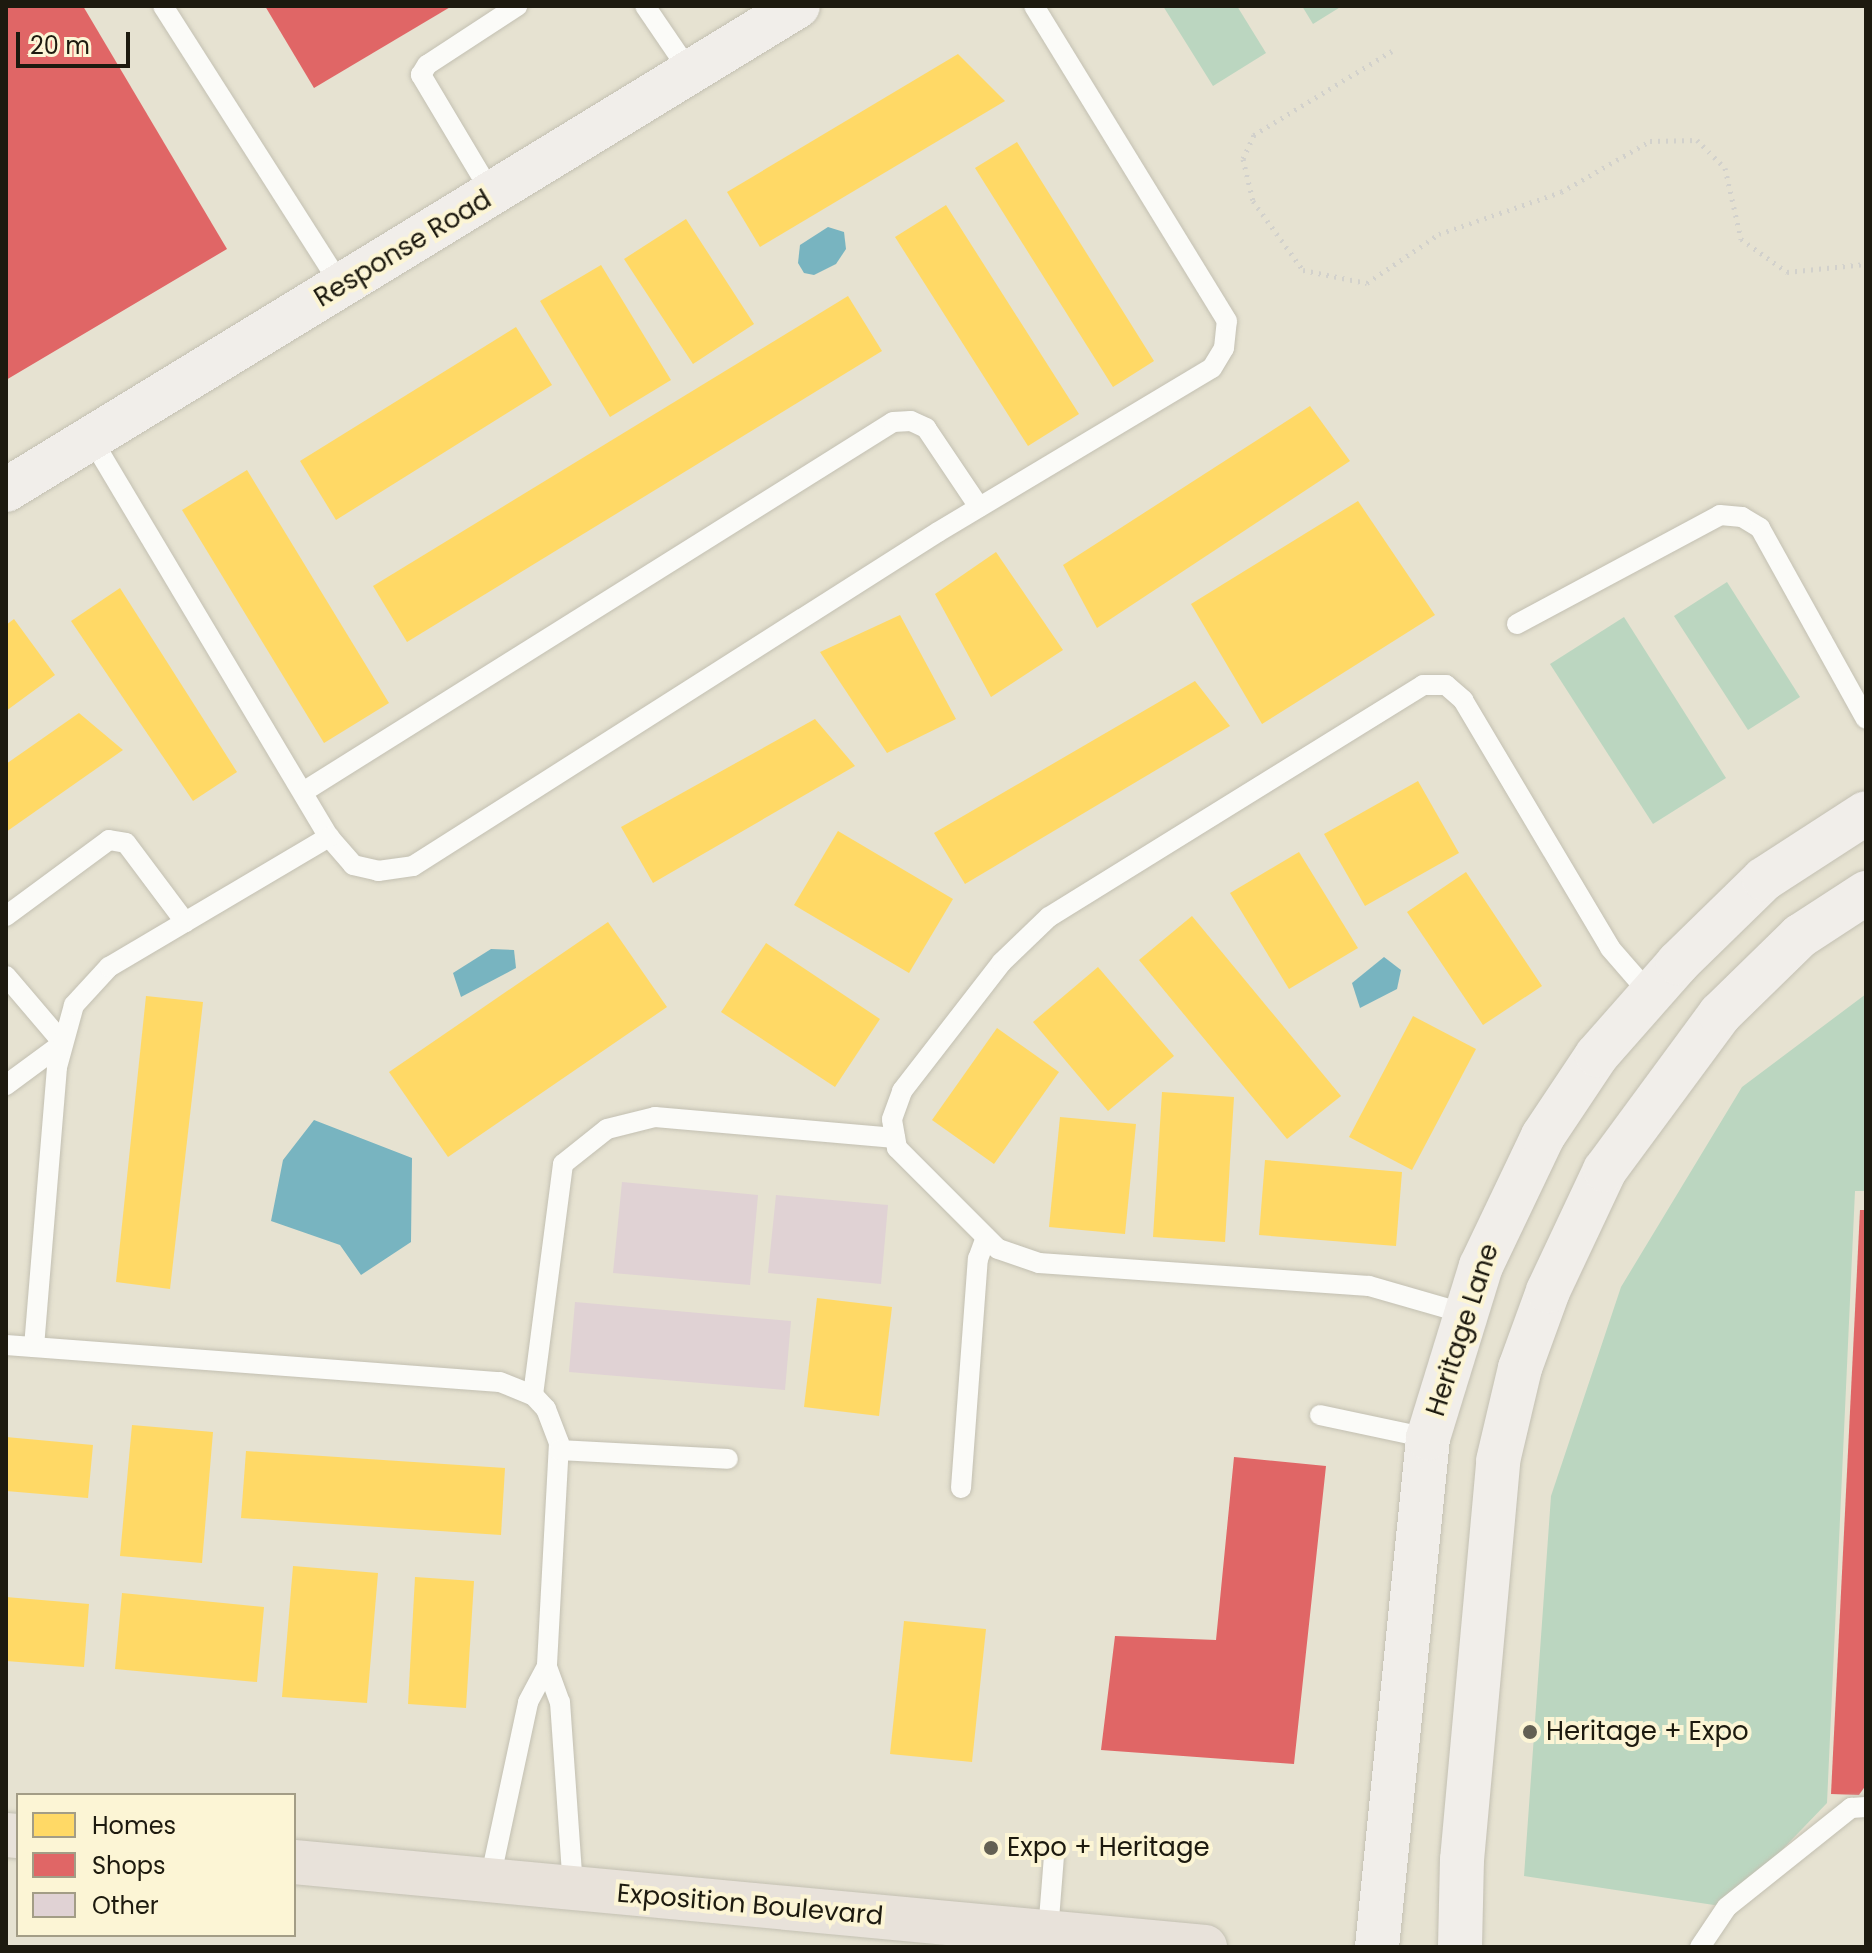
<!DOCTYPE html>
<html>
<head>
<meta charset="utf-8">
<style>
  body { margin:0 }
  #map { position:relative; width:1872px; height:1953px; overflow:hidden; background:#e6e2d1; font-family:Poppins,sans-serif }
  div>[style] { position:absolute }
  .green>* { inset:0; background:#bbd6c0 }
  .water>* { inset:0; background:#78b4c0 }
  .homes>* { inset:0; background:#ffd966 }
  .shops>* { inset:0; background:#e06666 }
  .building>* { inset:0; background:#e0d2d4 }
  .path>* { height:5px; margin-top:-2.5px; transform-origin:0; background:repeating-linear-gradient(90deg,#d2d1cc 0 2px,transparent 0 8px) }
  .roads { filter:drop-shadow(0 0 2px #c3c0b2) drop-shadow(0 0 2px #c3c0b2) }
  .lane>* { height:20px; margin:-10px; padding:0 10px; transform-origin:10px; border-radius:10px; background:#fbfbf8 }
  .secondary>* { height:44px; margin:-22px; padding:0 22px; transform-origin:22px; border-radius:22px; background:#f1eeea }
  .primary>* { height:44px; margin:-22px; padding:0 22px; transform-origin:22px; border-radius:22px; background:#e8e2da }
  .dots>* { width:22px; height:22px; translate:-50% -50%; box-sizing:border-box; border:4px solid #fcf5d5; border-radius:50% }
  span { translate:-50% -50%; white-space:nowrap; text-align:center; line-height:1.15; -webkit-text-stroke:8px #fcf5d5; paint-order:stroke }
  .street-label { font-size:26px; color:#1d1a0f }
  .poi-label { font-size:26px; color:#1d1a0f }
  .left { translate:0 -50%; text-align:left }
  .frame { position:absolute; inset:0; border:8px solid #1d1a0f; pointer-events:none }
  .legend { position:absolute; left:16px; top:1793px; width:280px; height:144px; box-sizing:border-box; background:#fcf5d5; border:2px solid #a39d86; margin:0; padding:10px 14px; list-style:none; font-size:24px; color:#1d1a0f }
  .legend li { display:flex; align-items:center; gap:16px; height:40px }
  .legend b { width:40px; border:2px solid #a39d86 }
  .scale { position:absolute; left:16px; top:32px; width:114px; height:36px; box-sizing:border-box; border:4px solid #1d1a0f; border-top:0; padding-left:10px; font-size:24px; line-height:28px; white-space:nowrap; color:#1d1a0f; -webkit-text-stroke:6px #fcf5d5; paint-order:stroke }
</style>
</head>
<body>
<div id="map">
  <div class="green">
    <div style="clip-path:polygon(1163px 6px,1237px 6px,1266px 53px,1213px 86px)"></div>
    <div style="clip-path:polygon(1302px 6px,1342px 6px,1313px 24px)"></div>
    <div style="clip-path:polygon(1727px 582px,1800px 697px,1748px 730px,1674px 616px)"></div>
    <div style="clip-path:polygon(1624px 617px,1726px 778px,1653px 824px,1550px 664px)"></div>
    <div style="clip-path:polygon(1866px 994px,1866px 1191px,1855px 1191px,1827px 1803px,1727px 1907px,1524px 1876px,1551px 1496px,1621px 1287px,1742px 1087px)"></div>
  </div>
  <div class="water">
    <div style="clip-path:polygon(828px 227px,844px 232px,846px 249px,836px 264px,814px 275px,804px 273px,798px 263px,800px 245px)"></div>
    <div style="clip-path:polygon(491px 949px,514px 950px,516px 968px,461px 997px,453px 973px)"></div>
    <div style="clip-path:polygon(1384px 957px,1401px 970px,1397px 989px,1360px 1008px,1352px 983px)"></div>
    <div style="clip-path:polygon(314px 1120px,412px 1158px,411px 1242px,361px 1275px,340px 1245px,271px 1221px,283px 1160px)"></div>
  </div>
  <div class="homes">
    <div style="clip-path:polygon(958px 54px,1005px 101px,760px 247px,727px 192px)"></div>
    <div style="clip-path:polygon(1017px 142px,1154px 361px,1113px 387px,975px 168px)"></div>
    <div style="clip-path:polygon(946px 205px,1079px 414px,1028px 446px,895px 237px)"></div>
    <div style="clip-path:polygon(686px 219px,754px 324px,693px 364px,624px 259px)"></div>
    <div style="clip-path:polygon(601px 265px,671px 380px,610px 417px,540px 301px)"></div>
    <div style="clip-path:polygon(848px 296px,882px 351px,407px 642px,373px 586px)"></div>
    <div style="clip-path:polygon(516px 327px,552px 385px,336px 520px,300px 461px)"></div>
    <div style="clip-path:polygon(1310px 406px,1350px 461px,1097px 628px,1063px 565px)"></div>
    <div style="clip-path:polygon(247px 470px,389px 703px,324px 743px,182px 510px)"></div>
    <div style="clip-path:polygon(1358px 501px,1435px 615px,1262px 724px,1191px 604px)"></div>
    <div style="clip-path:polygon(996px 552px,1063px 650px,991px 697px,935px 594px)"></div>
    <div style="clip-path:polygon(120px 588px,237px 772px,193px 801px,71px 621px)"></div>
    <div style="clip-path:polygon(900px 615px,956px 719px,887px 753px,820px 652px)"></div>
    <div style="clip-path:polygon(14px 619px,55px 675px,6px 711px,6px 625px)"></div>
    <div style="clip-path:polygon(1195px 681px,1230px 726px,965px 884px,934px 833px)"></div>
    <div style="clip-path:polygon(79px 713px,123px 750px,6px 832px,6px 764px)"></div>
    <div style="clip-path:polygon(815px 719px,855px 766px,653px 883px,621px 827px)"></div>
    <div style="clip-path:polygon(1418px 781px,1459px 853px,1365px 906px,1324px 834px)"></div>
    <div style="clip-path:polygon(838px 831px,953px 899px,909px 973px,794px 905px)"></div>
    <div style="clip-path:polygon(1299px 852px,1358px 948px,1289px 989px,1230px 893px)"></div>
    <div style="clip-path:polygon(1466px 872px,1542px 986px,1483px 1025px,1407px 912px)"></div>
    <div style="clip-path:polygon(1192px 916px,1341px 1096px,1287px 1139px,1139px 960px)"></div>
    <div style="clip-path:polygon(608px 922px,667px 1007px,448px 1157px,389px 1072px)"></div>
    <div style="clip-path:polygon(766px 943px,880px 1019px,835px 1087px,721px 1012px)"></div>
    <div style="clip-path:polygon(1098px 967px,1174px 1056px,1108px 1111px,1033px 1022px)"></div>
    <div style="clip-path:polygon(146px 996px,203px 1002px,170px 1289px,116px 1282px)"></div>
    <div style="clip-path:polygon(1413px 1016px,1476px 1049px,1412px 1170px,1349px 1137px)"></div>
    <div style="clip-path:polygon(997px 1028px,1059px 1072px,994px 1164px,932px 1120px)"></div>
    <div style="clip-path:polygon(1162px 1092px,1234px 1097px,1225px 1242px,1153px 1237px)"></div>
    <div style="clip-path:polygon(1060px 1117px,1136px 1124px,1125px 1234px,1049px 1227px)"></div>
    <div style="clip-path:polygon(1265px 1160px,1402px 1172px,1396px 1246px,1259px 1235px)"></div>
    <div style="clip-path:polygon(817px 1298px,892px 1307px,879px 1416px,804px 1407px)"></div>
    <div style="clip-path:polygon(132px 1425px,213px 1432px,202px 1563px,120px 1556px)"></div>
    <div style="clip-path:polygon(6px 1437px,93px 1445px,88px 1498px,6px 1491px)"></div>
    <div style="clip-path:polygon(246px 1451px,505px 1468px,501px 1535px,241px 1518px)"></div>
    <div style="clip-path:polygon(293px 1566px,378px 1573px,367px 1703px,282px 1697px)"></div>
    <div style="clip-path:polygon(415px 1577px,474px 1581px,466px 1708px,408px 1704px)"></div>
    <div style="clip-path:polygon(122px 1593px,264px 1607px,257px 1682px,115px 1669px)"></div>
    <div style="clip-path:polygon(6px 1597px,89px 1604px,84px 1667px,6px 1661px)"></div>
    <div style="clip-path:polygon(904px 1621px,986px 1629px,972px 1762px,890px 1754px)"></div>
  </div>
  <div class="shops">
    <div style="clip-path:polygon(6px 6px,83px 6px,227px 249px,6px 380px)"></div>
    <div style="clip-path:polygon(265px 6px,452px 6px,314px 88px)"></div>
    <div style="clip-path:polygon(1860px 1210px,1866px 1210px,1866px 1785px,1859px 1795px,1831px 1794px)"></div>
    <div style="clip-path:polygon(1234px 1457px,1326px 1466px,1294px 1764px,1101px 1750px,1115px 1636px,1216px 1640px)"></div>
  </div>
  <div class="building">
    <div style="clip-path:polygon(622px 1182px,758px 1195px,750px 1285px,613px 1273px)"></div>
    <div style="clip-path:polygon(776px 1195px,888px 1205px,881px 1284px,768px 1273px)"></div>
    <div style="clip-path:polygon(575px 1302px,791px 1321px,785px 1390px,569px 1372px)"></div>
  </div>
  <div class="path">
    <div style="left:1392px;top:51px;width:162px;rotate:148.7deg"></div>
    <div style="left:1254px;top:135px;width:26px;rotate:115deg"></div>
    <div style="left:1243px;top:159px;width:43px;rotate:76.6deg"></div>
    <div style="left:1253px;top:201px;width:85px;rotate:54.1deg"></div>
    <div style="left:1303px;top:270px;width:65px;rotate:11.5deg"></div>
    <div style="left:1367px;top:283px;width:87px;rotate:-34.2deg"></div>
    <div style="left:1439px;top:234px;width:129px;rotate:-19deg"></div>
    <div style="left:1561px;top:192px;width:103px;rotate:-29.8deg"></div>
    <div style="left:1650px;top:141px;width:47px;rotate:-1.2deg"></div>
    <div style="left:1697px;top:140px;width:40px;rotate:45deg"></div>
    <div style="left:1725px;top:168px;width:73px;rotate:77.3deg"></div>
    <div style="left:1741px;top:239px;width:57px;rotate:35.7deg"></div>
    <div style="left:1787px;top:272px;width:79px;rotate:-5.8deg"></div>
  </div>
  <div class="roads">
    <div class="lane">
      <div style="left:163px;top:6px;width:333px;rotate:57.5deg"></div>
      <div style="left:645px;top:6px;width:80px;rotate:55.7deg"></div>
      <div style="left:492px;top:194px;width:139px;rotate:-120.8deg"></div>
      <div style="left:421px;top:75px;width:12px;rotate:-59deg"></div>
      <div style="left:427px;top:65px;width:108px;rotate:-33.2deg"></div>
      <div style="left:91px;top:438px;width:465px;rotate:59.2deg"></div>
      <div style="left:329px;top:837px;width:37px;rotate:49deg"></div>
      <div style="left:353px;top:865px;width:26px;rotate:13deg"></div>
      <div style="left:378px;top:871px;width:35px;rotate:-8deg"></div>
      <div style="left:413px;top:866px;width:622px;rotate:-32.46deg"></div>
      <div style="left:938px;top:532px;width:319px;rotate:-30.9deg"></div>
      <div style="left:1212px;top:368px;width:23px;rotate:-59deg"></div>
      <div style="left:1224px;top:348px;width:27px;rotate:-84deg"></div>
      <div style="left:1227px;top:321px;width:369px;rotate:-121.5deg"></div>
      <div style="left:1517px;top:624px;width:230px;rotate:-28.2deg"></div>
      <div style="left:1720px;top:515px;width:22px;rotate:5deg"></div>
      <div style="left:1742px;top:517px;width:21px;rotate:31deg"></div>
      <div style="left:1760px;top:528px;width:218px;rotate:61deg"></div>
      <div style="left:303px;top:792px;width:696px;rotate:-32.09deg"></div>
      <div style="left:893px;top:422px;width:18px;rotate:-3deg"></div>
      <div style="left:911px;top:421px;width:17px;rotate:25deg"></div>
      <div style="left:926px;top:428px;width:95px;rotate:56.1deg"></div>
      <div style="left:6px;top:916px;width:128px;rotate:-36.4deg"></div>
      <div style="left:109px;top:840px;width:17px;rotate:10deg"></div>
      <div style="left:126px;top:843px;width:99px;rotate:53.2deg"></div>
      <div style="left:6px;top:976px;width:88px;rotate:49.6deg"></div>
      <div style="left:63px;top:1043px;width:71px;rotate:143.6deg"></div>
      <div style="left:1463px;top:1313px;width:98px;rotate:-164deg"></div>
      <div style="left:1369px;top:1286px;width:331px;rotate:-176deg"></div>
      <div style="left:1039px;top:1263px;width:43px;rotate:-161.1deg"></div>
      <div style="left:998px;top:1249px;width:143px;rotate:-135deg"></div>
      <div style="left:897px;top:1148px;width:29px;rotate:-100deg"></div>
      <div style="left:892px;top:1119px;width:30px;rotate:-70deg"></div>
      <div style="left:902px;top:1091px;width:163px;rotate:-52.2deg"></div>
      <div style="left:1002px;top:962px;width:65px;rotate:-43.8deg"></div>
      <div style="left:1049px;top:917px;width:440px;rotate:-31.8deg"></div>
      <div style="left:1423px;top:685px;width:23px"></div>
      <div style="left:1446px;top:685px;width:23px;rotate:41deg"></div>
      <div style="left:1463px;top:700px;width:288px;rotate:59.3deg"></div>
      <div style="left:1610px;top:948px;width:61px;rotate:49deg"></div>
      <div style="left:6px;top:1345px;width:495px;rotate:4.3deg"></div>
      <div style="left:500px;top:1382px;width:35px;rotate:22deg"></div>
      <div style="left:533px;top:1395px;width:19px;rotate:47deg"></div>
      <div style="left:546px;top:1409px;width:36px;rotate:69deg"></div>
      <div style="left:559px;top:1443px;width:224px;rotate:93.1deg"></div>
      <div style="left:547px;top:1667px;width:37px;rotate:70deg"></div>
      <div style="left:560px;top:1702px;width:186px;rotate:86deg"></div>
      <div style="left:34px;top:1347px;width:281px;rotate:-85.3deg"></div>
      <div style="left:57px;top:1067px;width:64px;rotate:-74.7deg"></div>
      <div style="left:74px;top:1005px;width:52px;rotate:-47.4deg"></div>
      <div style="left:109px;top:967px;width:256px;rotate:-30.6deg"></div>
      <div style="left:533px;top:1395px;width:233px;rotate:-82.6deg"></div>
      <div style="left:563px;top:1164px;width:56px;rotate:-38.5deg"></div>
      <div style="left:607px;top:1129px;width:49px;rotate:-14deg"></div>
      <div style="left:655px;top:1117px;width:241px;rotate:5deg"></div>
      <div style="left:1320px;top:1415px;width:110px;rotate:12deg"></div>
      <div style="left:559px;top:1450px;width:169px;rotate:3deg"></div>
      <div style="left:961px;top:1488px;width:230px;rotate:-85.8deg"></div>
      <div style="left:978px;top:1259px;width:23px;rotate:-70deg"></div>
      <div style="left:490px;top:1880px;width:182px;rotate:-77.9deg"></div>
      <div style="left:528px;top:1702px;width:40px;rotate:-62deg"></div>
      <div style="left:1048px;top:1932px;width:76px;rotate:-85.5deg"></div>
      <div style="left:1700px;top:1947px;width:48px;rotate:-56deg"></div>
      <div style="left:1727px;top:1907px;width:159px;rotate:-38.6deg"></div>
      <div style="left:1851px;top:1808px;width:15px;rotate:-4deg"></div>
    </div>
    <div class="secondary">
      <div style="left:6px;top:490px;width:928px;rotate:-31.43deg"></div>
      <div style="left:1377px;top:1947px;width:512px;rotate:-84.28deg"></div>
      <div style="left:1428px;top:1438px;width:180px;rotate:-72.9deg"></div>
      <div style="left:1481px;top:1266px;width:144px;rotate:-64.5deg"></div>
      <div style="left:1543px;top:1136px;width:97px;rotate:-56.3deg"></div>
      <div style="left:1597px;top:1055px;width:123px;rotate:-48.6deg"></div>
      <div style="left:1678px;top:963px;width:120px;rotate:-44.3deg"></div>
      <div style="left:1764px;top:879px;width:121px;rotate:-32.9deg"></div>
      <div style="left:1460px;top:1947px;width:87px;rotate:-88.7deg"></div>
      <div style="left:1462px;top:1860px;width:401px;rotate:-84.8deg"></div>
      <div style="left:1498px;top:1461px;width:96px;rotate:-76.7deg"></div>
      <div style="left:1520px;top:1368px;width:82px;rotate:-70deg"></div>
      <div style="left:1548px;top:1291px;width:134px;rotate:-64.8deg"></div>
      <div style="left:1605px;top:1170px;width:194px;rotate:-53.6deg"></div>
      <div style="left:1720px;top:1014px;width:112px;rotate:-44.3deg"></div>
      <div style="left:1800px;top:936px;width:79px;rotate:-33.1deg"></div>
    </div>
    <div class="primary">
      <div style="left:6px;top:1835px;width:12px;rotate:5deg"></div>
      <div style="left:294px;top:1862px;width:915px;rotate:5.33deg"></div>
    </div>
  </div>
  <div class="dots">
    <div style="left:1530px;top:1732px;background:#636053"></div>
    <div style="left:991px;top:1848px;background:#636053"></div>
  </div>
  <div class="street-label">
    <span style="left:403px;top:249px;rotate:-31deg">Response Road</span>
    <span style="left:1463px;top:1330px;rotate:-72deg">Heritage Lane</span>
    <span style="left:750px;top:1905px;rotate:5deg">Exposition Boulevard</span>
  </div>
  <div class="poi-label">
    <span class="left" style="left:1546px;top:1732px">Heritage + Expo</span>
    <span class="left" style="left:1007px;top:1848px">Expo + Heritage</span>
  </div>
  <div class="frame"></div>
  <ul class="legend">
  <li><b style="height:22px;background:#ffd966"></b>Homes</li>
  <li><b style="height:22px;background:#e06666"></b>Shops</li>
  <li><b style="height:22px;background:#e0d2d4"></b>Other</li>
  </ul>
  <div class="scale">20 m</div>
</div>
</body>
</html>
